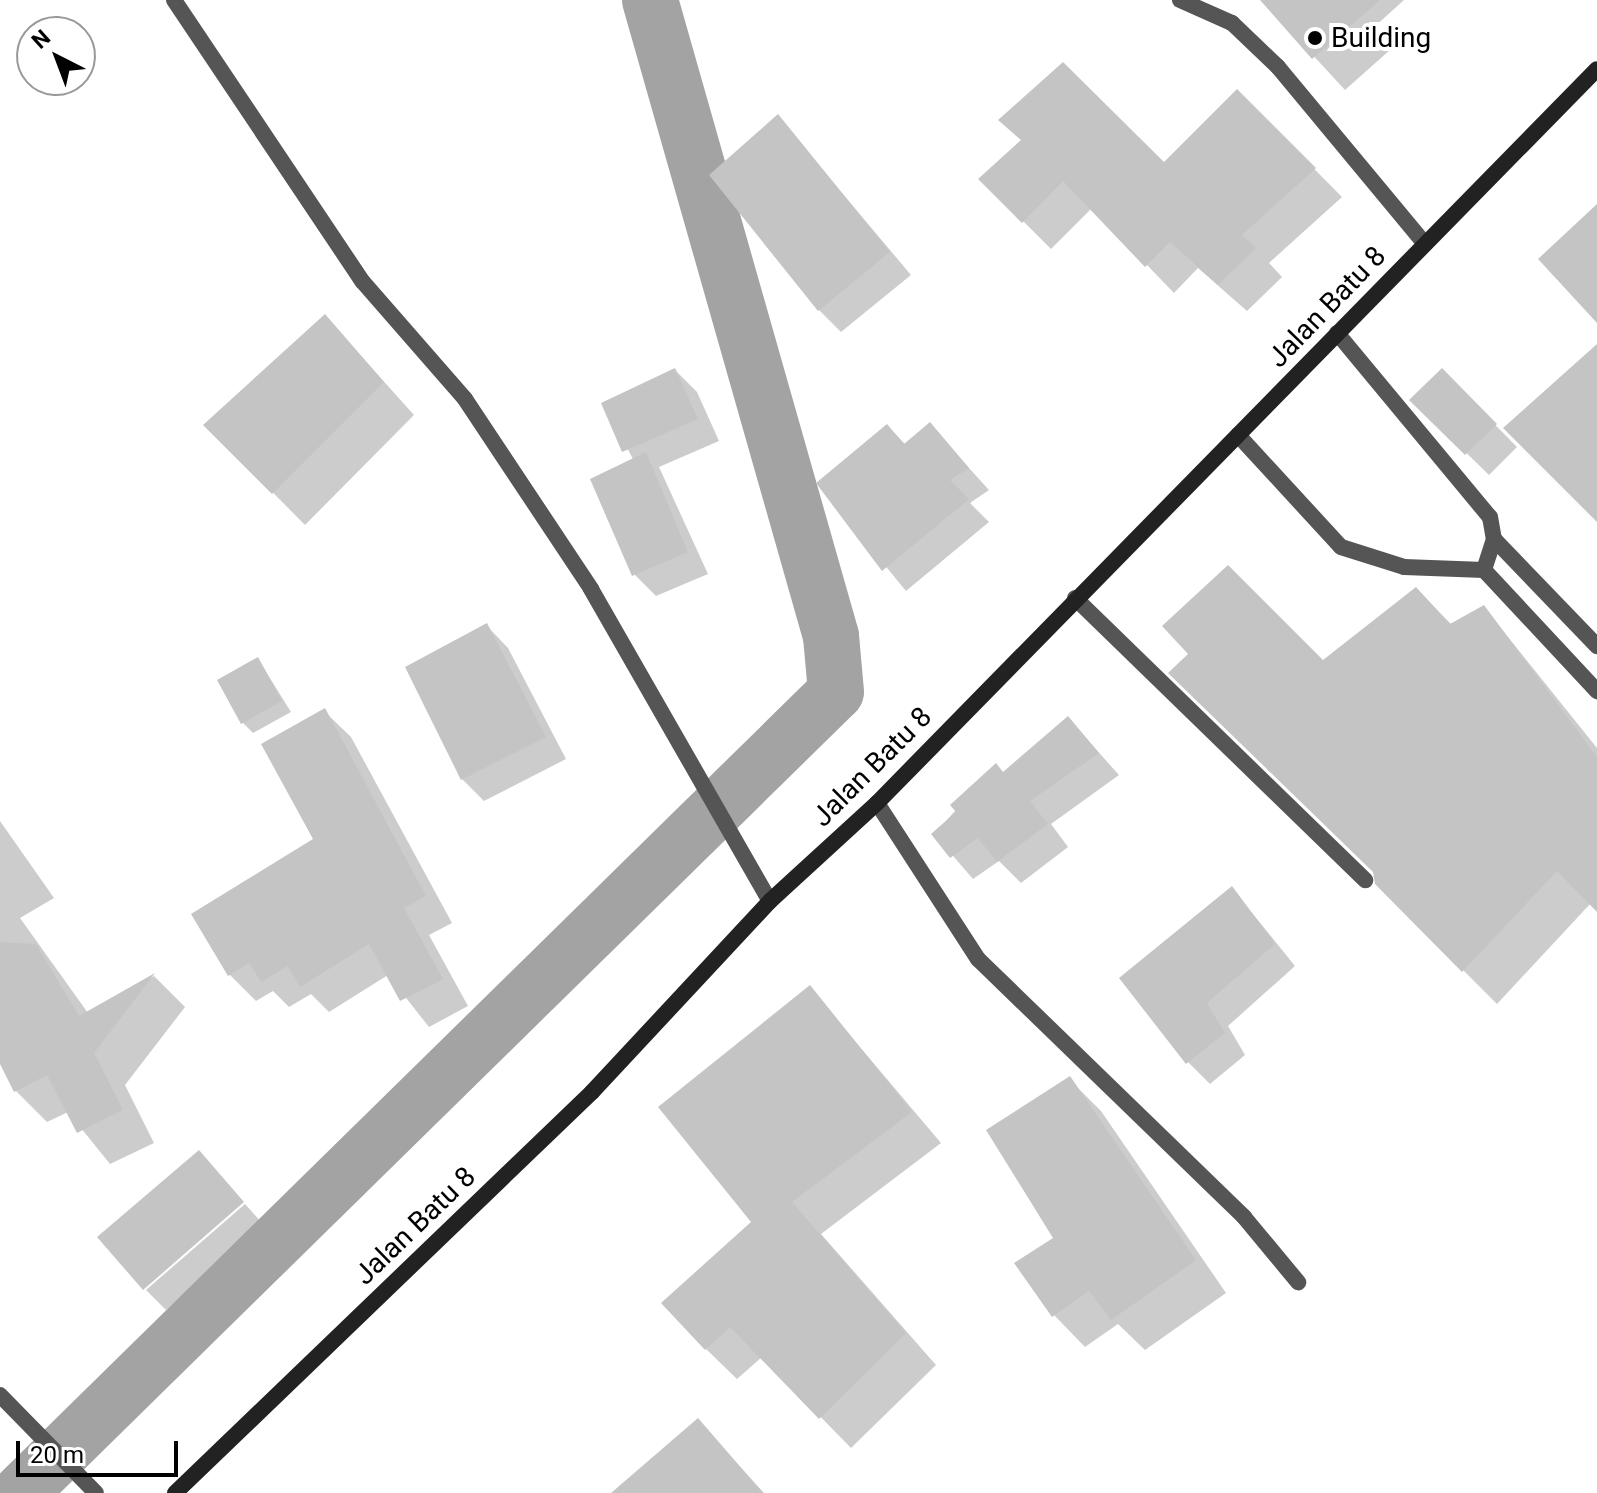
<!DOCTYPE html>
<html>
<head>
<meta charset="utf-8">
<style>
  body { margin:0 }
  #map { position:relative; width:1597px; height:1493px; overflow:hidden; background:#fff; font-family:Roboto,sans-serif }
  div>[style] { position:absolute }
  .shadow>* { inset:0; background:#0003 }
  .canal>* { height:56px; margin:-28px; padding:0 28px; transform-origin:28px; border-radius:28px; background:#a3a3a3 }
  .building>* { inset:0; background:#c4c4c4 }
  .lane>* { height:16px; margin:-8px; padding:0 8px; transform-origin:8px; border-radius:8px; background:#555 }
  .street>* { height:16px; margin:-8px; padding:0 8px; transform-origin:8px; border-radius:8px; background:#555 }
  .secondary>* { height:16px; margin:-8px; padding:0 8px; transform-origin:8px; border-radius:8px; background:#222 }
  .dots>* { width:22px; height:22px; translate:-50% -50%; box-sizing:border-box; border:4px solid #fff; border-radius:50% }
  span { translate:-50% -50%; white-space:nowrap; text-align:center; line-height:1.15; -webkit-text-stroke:8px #fff; paint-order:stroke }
  .poi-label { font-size:28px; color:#000 }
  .left { translate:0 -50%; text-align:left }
  .street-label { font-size:28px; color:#000 }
  .north { position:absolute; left:16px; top:16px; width:80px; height:80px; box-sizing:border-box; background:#fff; border:2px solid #999; border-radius:50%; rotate:318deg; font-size:22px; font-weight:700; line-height:32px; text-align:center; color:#000 }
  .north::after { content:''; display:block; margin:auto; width:28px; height:36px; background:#000; clip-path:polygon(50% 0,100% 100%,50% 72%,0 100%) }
  .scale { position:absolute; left:16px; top:1441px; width:162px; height:36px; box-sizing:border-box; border:4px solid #000; border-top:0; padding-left:10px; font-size:24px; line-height:28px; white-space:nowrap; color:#000; -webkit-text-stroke:6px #fff; paint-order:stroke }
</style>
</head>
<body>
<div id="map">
  <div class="shadow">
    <div style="clip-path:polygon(1262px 0,1404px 0,1372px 29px,1390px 50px,1345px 90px)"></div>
    <div style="clip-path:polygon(1237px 91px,1342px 197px,1269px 263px,1282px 277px,1247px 311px,1198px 268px,1174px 293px,1092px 208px,1051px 249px,981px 179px,1164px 165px)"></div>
    <div style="clip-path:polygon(778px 117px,911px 275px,841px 332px,819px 310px)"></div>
    <div style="clip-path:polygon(325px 316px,414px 415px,305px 525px,206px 425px)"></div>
    <div style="clip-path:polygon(675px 370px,697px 392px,719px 441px,659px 467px,708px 574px,656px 596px,634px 574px,634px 461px,604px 404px)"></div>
    <div style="clip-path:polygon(1442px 371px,1517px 447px,1489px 475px,1412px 400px)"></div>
    <div style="clip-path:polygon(930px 425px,989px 490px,970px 503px,989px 522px,906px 591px,818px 484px,887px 426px,906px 445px)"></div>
    <div style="clip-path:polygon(1416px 589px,1452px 625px,1484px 607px,1597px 748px,1597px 909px,1591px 903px,1497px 1004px,1377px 884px,1323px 662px)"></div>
    <div style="clip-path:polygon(487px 626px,508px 648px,566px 759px,484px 801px,462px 779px)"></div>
    <div style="clip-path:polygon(258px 659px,291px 712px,253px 733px,243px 723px)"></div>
    <div style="clip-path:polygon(324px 711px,351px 737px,452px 923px,429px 935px,468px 1006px,429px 1027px,388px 975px,329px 1012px,311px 994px,289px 1007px,273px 991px,256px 1001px,229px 974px,315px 840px)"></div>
    <div style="clip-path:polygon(1068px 718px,1119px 775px,1051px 824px,1068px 847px,1021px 883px,999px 861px,973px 879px,934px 834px,996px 766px,1004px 774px)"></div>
    <div style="clip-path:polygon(0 821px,54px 898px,20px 918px,88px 1013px,154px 976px,185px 1007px,125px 1085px,154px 1143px,110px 1164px,68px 1112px,47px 1122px,15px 1090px,0 1059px)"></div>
    <div style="clip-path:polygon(1232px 888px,1295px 966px,1228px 1026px,1245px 1055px,1210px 1084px,1188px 1062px)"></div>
    <div style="clip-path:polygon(810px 988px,941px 1143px,821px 1234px,936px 1365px,851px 1448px,762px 1357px,737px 1379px,706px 1349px,754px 1222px)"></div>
    <div style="clip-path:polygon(1069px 1079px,1101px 1111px,1226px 1293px,1145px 1350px,1118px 1324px,1085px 1347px,1054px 1315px)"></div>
    <div style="clip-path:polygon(245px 1204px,264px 1225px,166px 1310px,146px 1290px)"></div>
    <div style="clip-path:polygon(698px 1421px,764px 1493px,615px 1493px)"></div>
  </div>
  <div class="canal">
    <div style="left:20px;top:1493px;width:1143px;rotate:-44.47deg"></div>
    <div style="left:836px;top:692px;width:56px;rotate:-95.1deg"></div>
    <div style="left:831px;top:636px;width:661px;rotate:-105.89deg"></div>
  </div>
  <div class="building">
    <div style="clip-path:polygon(1260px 0,1380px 0,1312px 59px)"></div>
    <div style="clip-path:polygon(1063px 62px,1164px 162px,1237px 89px,1316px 168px,1242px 235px,1256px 248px,1218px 285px,1170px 242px,1145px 267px,1063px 181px,1022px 223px,978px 179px,1021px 140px,998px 120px)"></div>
    <div style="clip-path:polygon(778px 114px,890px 252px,818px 311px,709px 175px)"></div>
    <div style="clip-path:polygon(1597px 204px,1597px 323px,1538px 259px)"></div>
    <div style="clip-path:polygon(325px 314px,384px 382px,272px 494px,203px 425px)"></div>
    <div style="clip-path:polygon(1597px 344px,1597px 522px,1503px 428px)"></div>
    <div style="clip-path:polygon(675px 368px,698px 419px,622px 452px,601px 403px)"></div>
    <div style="clip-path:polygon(1442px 368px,1497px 424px,1465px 455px,1409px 400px)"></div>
    <div style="clip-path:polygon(930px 422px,969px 468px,950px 480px,969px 499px,882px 571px,816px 483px,887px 424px,904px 444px)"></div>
    <div style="clip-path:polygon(646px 452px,688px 552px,632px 576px,590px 479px)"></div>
    <div style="clip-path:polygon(1228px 565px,1323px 660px,1416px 587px,1450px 624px,1484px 605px,1597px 757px,1597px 912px,1557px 871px,1462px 972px,1375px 884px,1373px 872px,1168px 673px,1188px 654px,1162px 626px)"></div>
    <div style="clip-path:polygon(487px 623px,546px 737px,461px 780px,405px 667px)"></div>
    <div style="clip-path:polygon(258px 657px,282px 701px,241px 724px,217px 680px)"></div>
    <div style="clip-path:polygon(325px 708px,426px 896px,404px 908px,443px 979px,400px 1001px,369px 944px,300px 987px,288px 966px,261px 982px,249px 963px,228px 976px,191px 914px,313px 839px,261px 744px)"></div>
    <div style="clip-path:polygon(1068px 716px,1099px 753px,1030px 801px,1048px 824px,997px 862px,978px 838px,950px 858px,931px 834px,956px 812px,950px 805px,996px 763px,1003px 772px)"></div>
    <div style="clip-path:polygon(1232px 886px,1275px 944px,1207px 1003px,1225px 1033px,1186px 1064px,1119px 978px)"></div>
    <div style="clip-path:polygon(0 942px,36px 944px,79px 1016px,155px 973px,94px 1053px,123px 1110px,77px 1133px,47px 1075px,14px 1092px,0 1064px)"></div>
    <div style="clip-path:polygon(810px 985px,912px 1112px,792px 1202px,906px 1333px,819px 1419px,730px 1327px,705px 1350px,661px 1303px,751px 1222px,658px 1107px)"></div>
    <div style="clip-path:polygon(1070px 1076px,1196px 1260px,1111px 1320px,1089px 1291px,1052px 1317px,1014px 1263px,1053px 1238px,986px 1130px)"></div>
    <div style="clip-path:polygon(199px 1150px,244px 1202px,143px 1290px,97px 1237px)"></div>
    <div style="clip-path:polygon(698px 1418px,763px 1493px,611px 1493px)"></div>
  </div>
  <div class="lane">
    <div style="left:1075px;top:598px;width:405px;rotate:44.2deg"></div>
    <div style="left:877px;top:803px;width:186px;rotate:57.1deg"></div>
    <div style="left:978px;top:959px;width:371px;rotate:44.1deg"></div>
    <div style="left:1244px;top:1217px;width:85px;rotate:50.3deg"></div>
  </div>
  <div class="street">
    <div style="left:174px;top:0;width:339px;rotate:56.2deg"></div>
    <div style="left:363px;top:282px;width:155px;rotate:48.9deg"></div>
    <div style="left:465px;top:399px;width:228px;rotate:56.4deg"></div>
    <div style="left:591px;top:589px;width:360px;rotate:60.2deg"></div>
    <div style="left:1180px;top:0;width:57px;rotate:23.9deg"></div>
    <div style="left:1232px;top:23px;width:64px;rotate:43.7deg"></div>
    <div style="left:1278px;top:67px;width:230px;rotate:50.3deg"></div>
    <div style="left:1337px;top:333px;width:239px;rotate:50.3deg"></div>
    <div style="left:1490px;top:517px;width:22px;rotate:80deg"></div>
    <div style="left:1494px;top:539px;width:33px;rotate:108deg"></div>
    <div style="left:1238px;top:435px;width:152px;rotate:47.4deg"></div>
    <div style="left:1341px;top:547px;width:66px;rotate:17.6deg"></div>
    <div style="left:1404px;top:567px;width:80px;rotate:2.1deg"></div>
    <div style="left:1484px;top:570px;width:166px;rotate:47deg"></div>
    <div style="left:1494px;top:539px;width:149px;rotate:46.1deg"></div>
    <div style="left:0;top:1395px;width:137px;rotate:45.6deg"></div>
  </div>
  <div class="secondary">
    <div style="left:175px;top:1493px;width:579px;rotate:-43.88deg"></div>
    <div style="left:592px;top:1092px;width:261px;rotate:-47deg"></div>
    <div style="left:770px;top:901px;width:145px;rotate:-42.5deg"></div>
    <div style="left:877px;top:803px;width:1028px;rotate:-45.55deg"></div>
  </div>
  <div class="dots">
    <div style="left:1315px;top:38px;background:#000"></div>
  </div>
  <div class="poi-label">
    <span class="left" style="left:1331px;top:38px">Building</span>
  </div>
  <div class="street-label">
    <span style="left:1327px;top:307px;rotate:-46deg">Jalan Batu 8</span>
    <span style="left:872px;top:767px;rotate:-45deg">Jalan Batu 8</span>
    <span style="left:415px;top:1226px;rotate:-44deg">Jalan Batu 8</span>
  </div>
  <div class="north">N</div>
  <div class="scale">20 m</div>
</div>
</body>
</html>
